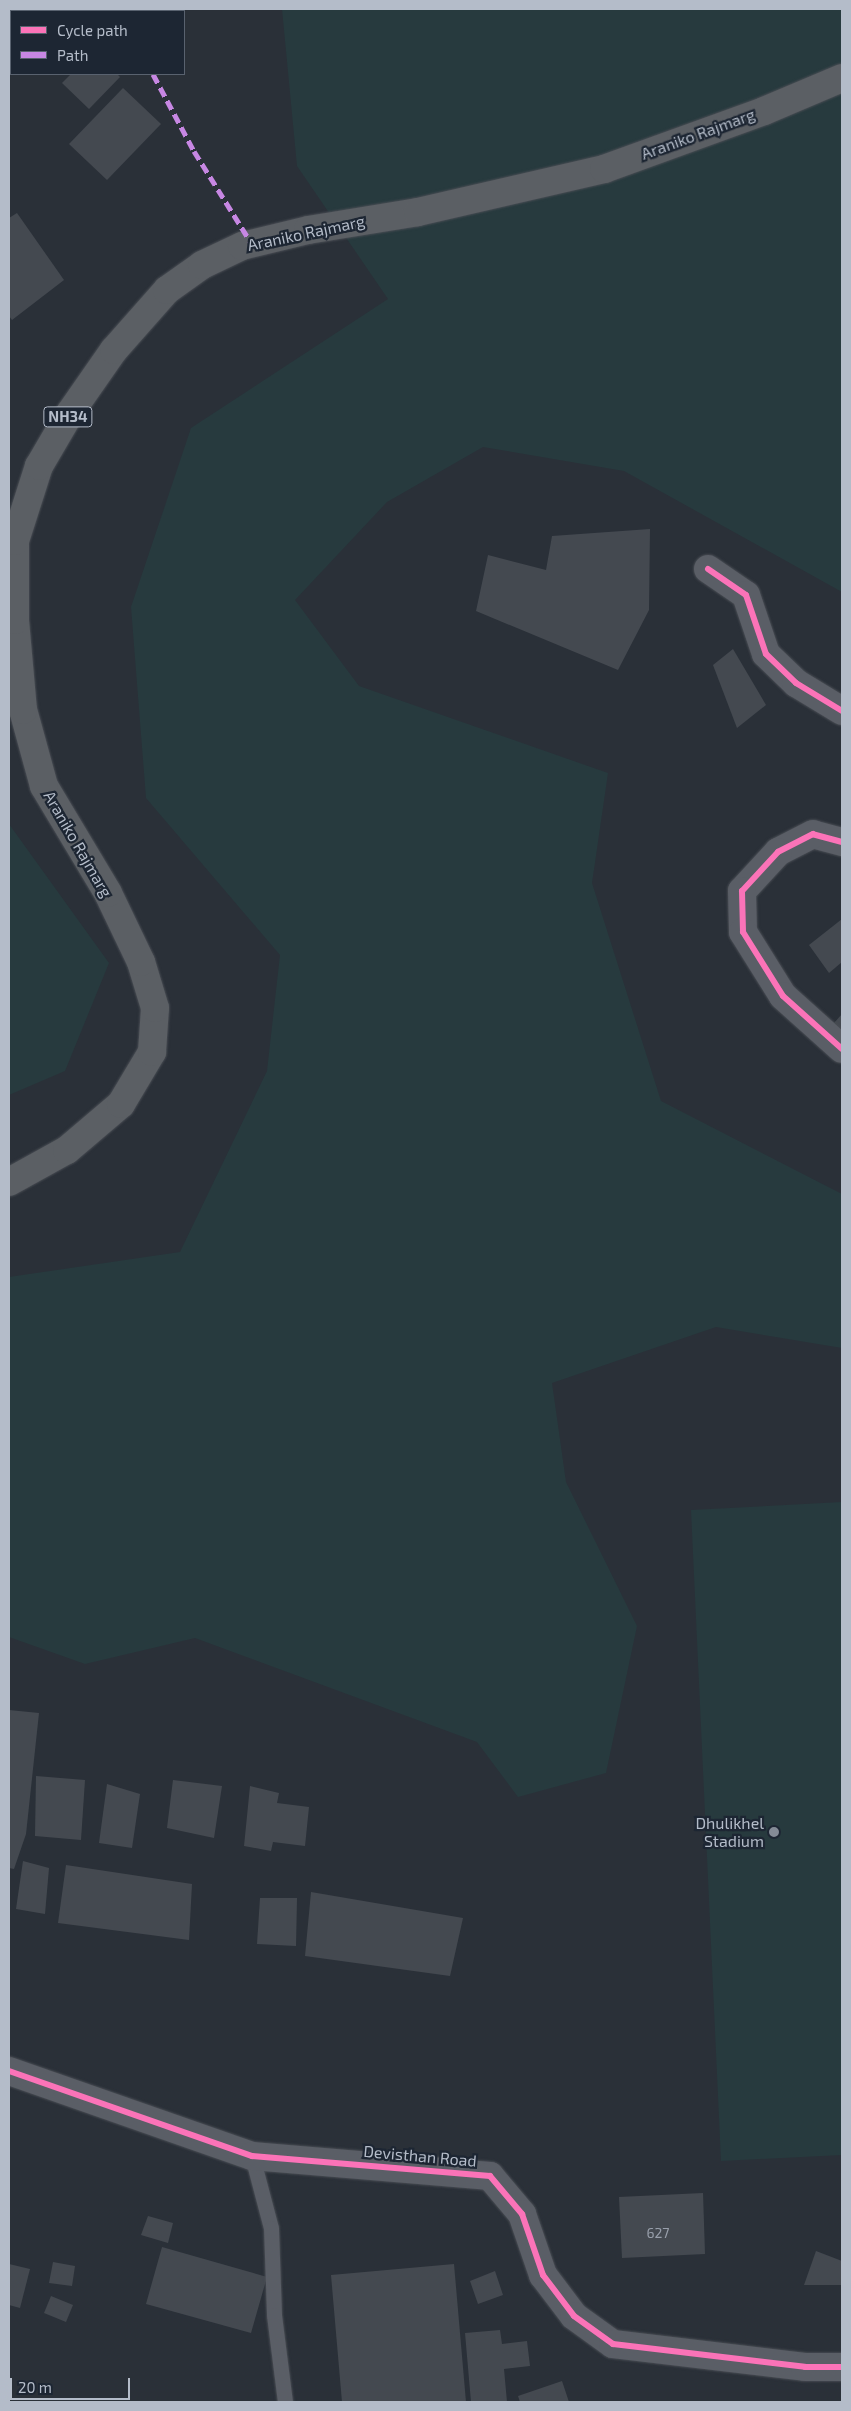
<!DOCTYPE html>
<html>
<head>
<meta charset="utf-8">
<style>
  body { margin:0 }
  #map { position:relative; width:851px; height:2411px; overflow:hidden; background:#2a3038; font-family:"Exo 2",sans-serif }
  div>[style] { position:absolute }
  .green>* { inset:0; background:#273a3e }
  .building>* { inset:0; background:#444950 }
  .roads { filter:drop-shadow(0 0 1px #484c53) drop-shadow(0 0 1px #484c53) }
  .service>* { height:15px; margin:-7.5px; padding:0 7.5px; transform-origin:7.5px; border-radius:7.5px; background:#5a5e66 }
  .minor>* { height:28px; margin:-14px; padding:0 14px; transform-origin:14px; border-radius:14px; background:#5a5e66 }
  .trunk>* { height:28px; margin:-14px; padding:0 14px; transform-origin:14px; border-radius:14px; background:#5b5f64 }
  .quiet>* { height:5px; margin-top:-2.5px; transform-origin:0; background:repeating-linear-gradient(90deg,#c787e3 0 10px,transparent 0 15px) }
  .cycleway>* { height:6px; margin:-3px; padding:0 3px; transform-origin:3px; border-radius:3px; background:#fb73b8 }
  .dots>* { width:14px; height:14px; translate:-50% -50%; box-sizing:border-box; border:2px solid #1d2633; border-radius:50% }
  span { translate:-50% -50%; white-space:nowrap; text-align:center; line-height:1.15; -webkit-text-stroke:4.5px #1d2633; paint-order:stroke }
  .number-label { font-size:14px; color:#989fab }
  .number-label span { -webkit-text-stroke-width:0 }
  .shield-label span { padding:1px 4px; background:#1d2633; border:1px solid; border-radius:4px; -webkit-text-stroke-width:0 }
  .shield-label { font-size:15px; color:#b4bcc9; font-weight:700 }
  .street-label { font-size:16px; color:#b4bcc9 }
  .poi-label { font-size:16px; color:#b4bcc9 }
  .right { translate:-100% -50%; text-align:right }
  .frame { position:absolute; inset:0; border:10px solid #b4bcc9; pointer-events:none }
  .legend { position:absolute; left:10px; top:10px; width:175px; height:65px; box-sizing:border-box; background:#1d2633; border:1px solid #59626f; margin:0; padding:6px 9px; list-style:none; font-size:15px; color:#b4bcc9 }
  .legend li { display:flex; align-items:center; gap:10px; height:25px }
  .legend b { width:25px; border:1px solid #59626f }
  .scale { position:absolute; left:10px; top:2378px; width:120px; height:22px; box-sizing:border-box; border:2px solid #b4bcc9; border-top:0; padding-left:6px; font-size:15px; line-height:18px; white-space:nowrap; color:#b4bcc9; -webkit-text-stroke:4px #1d2633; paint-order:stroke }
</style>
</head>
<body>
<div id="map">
  <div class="green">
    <div style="clip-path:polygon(282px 9px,842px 9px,842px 592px,624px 471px,483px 447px,387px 502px,295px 600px,359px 686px,608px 773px,592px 883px,661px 1101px,842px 1194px,842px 1348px,716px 1327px,552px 1383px,566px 1482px,637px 1626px,606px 1773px,518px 1797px,477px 1742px,195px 1638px,85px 1664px,9px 1637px,9px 1277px,180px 1252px,267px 1071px,280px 955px,146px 798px,131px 607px,191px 428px,388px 299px,297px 166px)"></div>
    <div style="clip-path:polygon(9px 824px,109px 963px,65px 1071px,9px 1095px)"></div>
    <div style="clip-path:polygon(842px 1502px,842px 2155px,721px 2161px,691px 1510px)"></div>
  </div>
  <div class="building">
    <div style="clip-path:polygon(18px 9px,94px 9px,16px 11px)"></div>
    <div style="clip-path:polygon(71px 74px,117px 74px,120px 77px,89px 109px,62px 83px)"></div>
    <div style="clip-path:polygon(123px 88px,161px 124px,107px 180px,69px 144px)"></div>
    <div style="clip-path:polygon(17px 213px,64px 280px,12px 320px,9px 316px,9px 218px)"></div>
    <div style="clip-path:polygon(650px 529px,649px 610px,618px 670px,476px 611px,488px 555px,546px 570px,552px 536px)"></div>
    <div style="clip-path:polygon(733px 649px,766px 705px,737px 728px,713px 665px)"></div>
    <div style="clip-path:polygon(842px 919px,842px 962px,829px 973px,809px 945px)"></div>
    <div style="clip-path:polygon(842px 1014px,842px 1030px,834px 1023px)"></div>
    <div style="clip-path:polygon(9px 1710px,39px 1713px,26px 1834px,14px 1869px,9px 1868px)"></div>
    <div style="clip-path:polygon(36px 1776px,85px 1780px,81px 1840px,35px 1836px)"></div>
    <div style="clip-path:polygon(173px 1780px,222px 1786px,214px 1838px,167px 1828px)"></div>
    <div style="clip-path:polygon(107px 1784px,140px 1794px,132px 1848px,99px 1843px)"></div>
    <div style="clip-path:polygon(250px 1786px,279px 1793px,277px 1803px,309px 1807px,305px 1846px,273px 1842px,271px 1851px,244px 1846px)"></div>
    <div style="clip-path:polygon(23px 1861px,49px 1868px,45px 1914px,16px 1909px)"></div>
    <div style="clip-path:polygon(66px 1865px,192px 1884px,189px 1940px,58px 1923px)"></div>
    <div style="clip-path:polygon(311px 1892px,463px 1918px,450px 1976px,305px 1956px)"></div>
    <div style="clip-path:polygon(260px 1898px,297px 1898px,296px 1946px,257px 1944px)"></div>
    <div style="clip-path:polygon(703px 2193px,705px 2254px,622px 2258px,619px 2197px)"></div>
    <div style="clip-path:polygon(148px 2216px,173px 2223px,168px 2243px,141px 2235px)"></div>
    <div style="clip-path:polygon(162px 2247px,267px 2277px,251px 2333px,146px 2304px)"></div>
    <div style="clip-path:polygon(816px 2251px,842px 2261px,842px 2285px,804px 2285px)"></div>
    <div style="clip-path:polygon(53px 2262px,75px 2266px,72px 2286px,49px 2283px)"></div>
    <div style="clip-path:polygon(9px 2264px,30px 2269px,20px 2308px,9px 2305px)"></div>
    <div style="clip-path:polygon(454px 2264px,466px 2402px,342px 2402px,331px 2275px)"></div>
    <div style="clip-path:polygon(495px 2271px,503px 2295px,478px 2304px,470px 2281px)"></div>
    <div style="clip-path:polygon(51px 2296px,73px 2305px,66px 2322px,44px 2313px)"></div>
    <div style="clip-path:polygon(500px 2330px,502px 2344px,527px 2341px,530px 2366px,504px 2369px,507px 2402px,471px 2402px,465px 2333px)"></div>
    <div style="clip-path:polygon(562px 2381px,569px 2402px,520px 2402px,518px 2396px)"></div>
  </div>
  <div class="roads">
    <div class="service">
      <div style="left:252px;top:2156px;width:74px;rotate:75.2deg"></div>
      <div style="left:271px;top:2228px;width:87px;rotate:88deg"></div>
      <div style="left:274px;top:2315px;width:88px;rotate:82.8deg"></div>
    </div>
    <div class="minor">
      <div style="left:708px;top:569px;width:46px;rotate:34.4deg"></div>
      <div style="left:746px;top:595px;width:62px;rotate:71.3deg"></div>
      <div style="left:766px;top:654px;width:42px;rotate:44deg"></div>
      <div style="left:796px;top:683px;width:54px;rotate:31.3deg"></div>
      <div style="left:842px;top:842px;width:30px;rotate:-165deg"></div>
      <div style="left:813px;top:834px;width:39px;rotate:153deg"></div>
      <div style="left:778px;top:852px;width:53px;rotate:132.7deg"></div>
      <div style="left:742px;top:891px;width:41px;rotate:88.6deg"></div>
      <div style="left:743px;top:932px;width:75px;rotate:58deg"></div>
      <div style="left:783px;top:996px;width:79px;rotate:41.9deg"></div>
      <div style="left:9px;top:2071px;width:257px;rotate:19.3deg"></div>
      <div style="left:252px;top:2156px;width:239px;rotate:4.8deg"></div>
      <div style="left:490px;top:2176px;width:50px;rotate:49.9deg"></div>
      <div style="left:522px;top:2214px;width:65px;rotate:71deg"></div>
      <div style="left:543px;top:2275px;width:51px;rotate:52.9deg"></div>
      <div style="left:574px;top:2316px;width:48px;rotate:35.7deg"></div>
      <div style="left:613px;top:2344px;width:193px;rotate:6.8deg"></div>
      <div style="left:805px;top:2367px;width:37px"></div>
    </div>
    <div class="trunk">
      <div style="left:9px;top:1182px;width:66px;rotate:-28.9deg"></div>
      <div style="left:67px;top:1150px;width:71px;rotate:-40.4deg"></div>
      <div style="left:121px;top:1104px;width:61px;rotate:-59.2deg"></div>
      <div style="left:152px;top:1052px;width:44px;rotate:-86.1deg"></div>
      <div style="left:155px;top:1008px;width:48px;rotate:-106.9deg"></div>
      <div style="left:141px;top:962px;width:76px;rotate:-115.6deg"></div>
      <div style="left:108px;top:893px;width:125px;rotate:-120.9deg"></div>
      <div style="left:44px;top:786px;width:79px;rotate:-105.4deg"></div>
      <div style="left:23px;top:710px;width:90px;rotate:-95.1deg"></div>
      <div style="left:15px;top:620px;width:79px;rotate:-90deg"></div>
      <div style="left:15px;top:541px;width:79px;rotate:-72.3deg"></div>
      <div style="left:39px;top:466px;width:61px;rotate:-59.7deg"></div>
      <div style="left:70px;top:413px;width:77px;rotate:-55.1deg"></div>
      <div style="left:114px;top:350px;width:80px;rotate:-48.5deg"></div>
      <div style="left:167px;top:290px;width:43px;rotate:-35.5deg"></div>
      <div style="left:202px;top:265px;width:44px;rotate:-25.4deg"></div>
      <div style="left:242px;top:246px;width:68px;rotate:-13.6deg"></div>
      <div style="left:308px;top:230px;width:111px;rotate:-9.3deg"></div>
      <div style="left:418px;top:212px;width:191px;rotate:-13deg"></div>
      <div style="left:604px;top:169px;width:170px;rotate:-19.9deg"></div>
      <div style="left:764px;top:111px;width:85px;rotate:-22.9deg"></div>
    </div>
  </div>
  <div class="quiet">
    <div style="left:119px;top:9px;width:2px;rotate:63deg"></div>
    <div style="left:153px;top:74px;width:87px;rotate:62deg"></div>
    <div style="left:194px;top:151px;width:110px;rotate:58.1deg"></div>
  </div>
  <div class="cycleway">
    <div style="left:708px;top:569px;width:46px;rotate:34.4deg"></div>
    <div style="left:746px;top:595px;width:62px;rotate:71.3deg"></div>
    <div style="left:766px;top:654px;width:42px;rotate:44deg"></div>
    <div style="left:796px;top:683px;width:54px;rotate:31.3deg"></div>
    <div style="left:842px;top:842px;width:30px;rotate:-165deg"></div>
    <div style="left:813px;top:834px;width:39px;rotate:153deg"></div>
    <div style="left:778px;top:852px;width:53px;rotate:132.7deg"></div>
    <div style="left:742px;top:891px;width:41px;rotate:88.6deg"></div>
    <div style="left:743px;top:932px;width:75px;rotate:58deg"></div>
    <div style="left:783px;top:996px;width:79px;rotate:41.9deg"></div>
    <div style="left:9px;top:2071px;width:257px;rotate:19.3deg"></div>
    <div style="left:252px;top:2156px;width:239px;rotate:4.8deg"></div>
    <div style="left:490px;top:2176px;width:50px;rotate:49.9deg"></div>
    <div style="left:522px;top:2214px;width:65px;rotate:71deg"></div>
    <div style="left:543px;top:2275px;width:51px;rotate:52.9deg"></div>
    <div style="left:574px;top:2316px;width:48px;rotate:35.7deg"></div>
    <div style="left:613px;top:2344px;width:193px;rotate:6.8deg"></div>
    <div style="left:805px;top:2367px;width:37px"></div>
  </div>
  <div class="dots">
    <div style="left:774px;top:1832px;background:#848b96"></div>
  </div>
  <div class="number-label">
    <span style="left:658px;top:2233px">627</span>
  </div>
  <div class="shield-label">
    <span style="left:68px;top:417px">NH34</span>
  </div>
  <div class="street-label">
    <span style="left:698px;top:134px;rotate:-20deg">Araniko Rajmarg</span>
    <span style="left:306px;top:233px;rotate:-12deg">Araniko Rajmarg</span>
    <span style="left:78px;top:844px;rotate:60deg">Araniko Rajmarg</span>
    <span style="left:420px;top:2156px;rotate:5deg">Devisthan Road</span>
  </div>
  <div class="poi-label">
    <span class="right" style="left:764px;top:1832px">Dhulikhel<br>Stadium</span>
  </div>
  <div class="frame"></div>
  <ul class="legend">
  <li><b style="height:6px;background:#fb73b8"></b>Cycle path</li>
  <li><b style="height:6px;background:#c787e3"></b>Path</li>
  </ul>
  <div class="scale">20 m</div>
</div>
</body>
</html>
